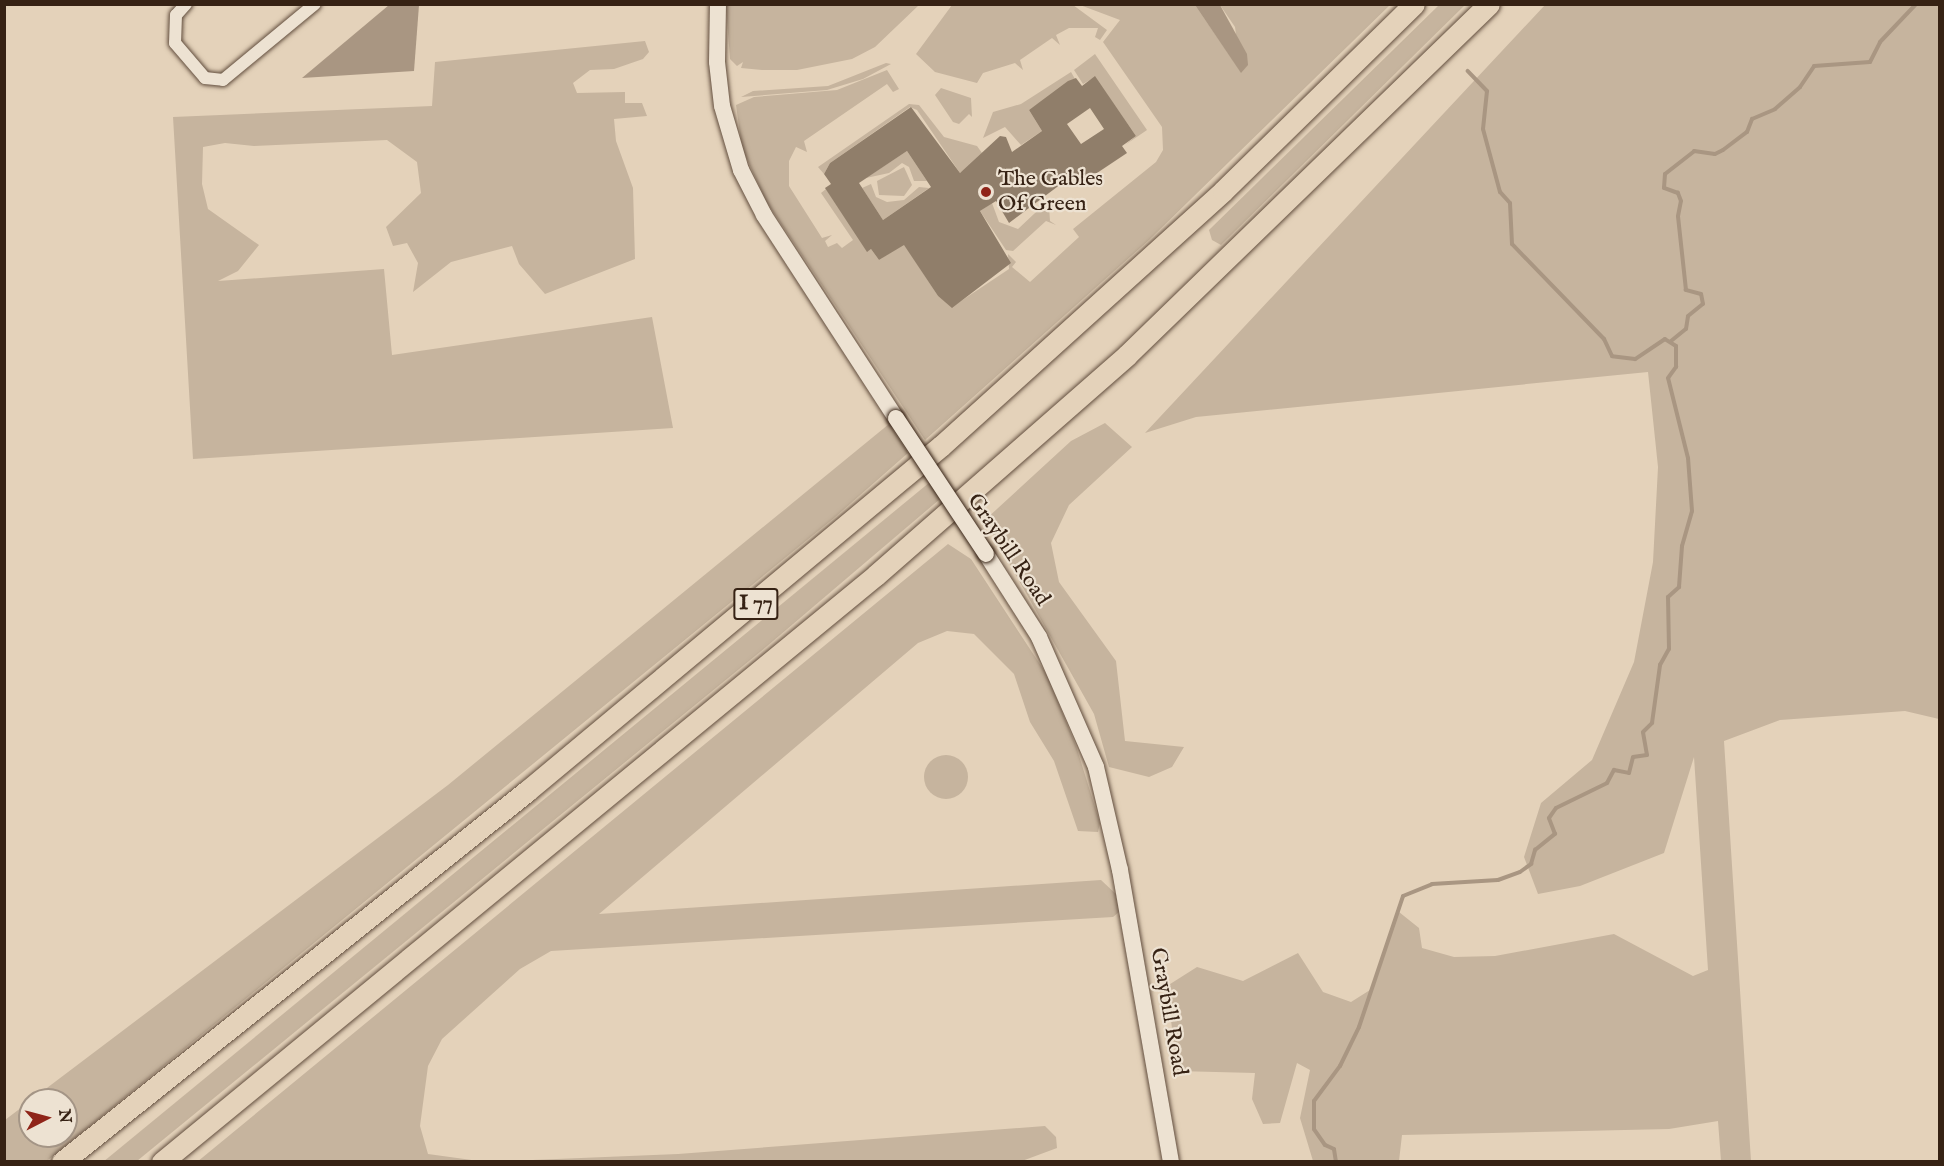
<!DOCTYPE html>
<html>
<head>
<meta charset="utf-8">
<style>
  body { margin:0 }
  #map { position:relative; width:1944px; height:1166px; overflow:hidden; background:#e4d2ba; font-family:"IM FELL English",serif }
  div>[style] { position:absolute }
  .green>* { inset:0; background:#c6b49e }
  .round { border-radius:50% }
  .water>* { inset:0; background:#a99682 }
  .stream>* { height:4px; margin:-2px; padding:0 2px; transform-origin:2px; border-radius:2px; background:#a99682 }
  .building>* { inset:0; background:#907e6a }
  .roads { filter:drop-shadow(0 0 2px #624e3e) drop-shadow(0 0 2px #624e3e) }
  .street>* { height:12px; margin:-6px; padding:0 6px; transform-origin:6px; border-radius:6px; background:#ede2d2 }
  .secondary>* { height:16px; margin:-8px; padding:0 8px; transform-origin:8px; border-radius:8px; background:#ede2d2 }
  .highway>* { height:21px; margin:-10.5px; padding:0 10.5px; transform-origin:10.5px; border-radius:10.5px; background:#e4d2ba }
  .bridges { filter:drop-shadow(0 0 2px #362214) drop-shadow(0 0 2px #362214) }
  .secondary-bridge>* { height:16px; margin:-8px; padding:0 8px; transform-origin:8px; border-radius:8px; background:#ede2d2 }
  .dots>* { width:16px; height:16px; translate:-50% -50%; box-sizing:border-box; border:3px solid #ede2d2; border-radius:50% }
  span { translate:-50% -50%; white-space:nowrap; text-align:center; line-height:1.15; -webkit-text-stroke:4.5px #ede2d2; paint-order:stroke }
  .shield-label span { padding:2px 4px; background:#ede2d2; border:2px solid; border-radius:4px; -webkit-text-stroke-width:0 }
  .shield-label { font-size:21px; color:#362214; font-weight:700 }
  .poi-label { font-size:22px; color:#362214 }
  .left { translate:0 -50%; text-align:left }
  .street-label { font-size:22px; color:#362214 }
  .frame { position:absolute; inset:0; border:6px solid #362214; pointer-events:none }
  .north { position:absolute; left:18px; top:1088px; width:60px; height:60px; box-sizing:border-box; background:#ede2d2; border:2px solid #a49586; border-radius:50%; rotate:84deg; font-size:16px; font-weight:700; line-height:24px; text-align:center; color:#362214 }
  .north::after { content:''; display:block; margin:auto; width:21px; height:27px; background:#8f2418; clip-path:polygon(50% 0,100% 100%,50% 72%,0 100%) }
</style>
</head>
<body>
<div id="map">
  <div class="green">
    <div style="clip-path:polygon(726px 5px,919px 5px,875px 47px,852px 59px,797px 70px,762px 70px,741px 68px,743px 62px,737px 66px,730px 59px)"></div>
    <div style="clip-path:polygon(952px 5px,1073px 5px,1107px 30px,1100px 40px,1095px 37px,1098px 28px,1069px 28px,1056px 35px,1060px 45px,1052px 38px,1020px 60px,1023px 70px,1015px 63px,983px 73px,977px 83px,935px 72px,916px 54px)"></div>
    <div style="clip-path:polygon(1080px 5px,1195px 5px,1241px 72px,1235px 27px,1220px 5px,1390px 5px,1149px 240px,925px 440px,766px 201px,742px 148px,736px 105px,754px 97px,837px 90px,887px 70px,899px 89px,893px 92px,887px 84px,804px 141px,807px 152px,796px 147px,789px 161px,789px 186px,822px 238px,832px 235px,825px 241px,828px 247px,837px 243px,842px 248px,853px 240px,821px 193px,826px 189px,868px 251px,871px 249px,879px 260px,904px 244px,938px 296px,952px 307px,1009px 269px,1008px 254px,1016px 262px,1012px 267px,1030px 282px,1079px 237px,1073px 229px,1156px 162px,1163px 150px,1162px 127px,1103px 42px,1120px 20px)"></div>
    <div style="clip-path:polygon(1439px 5px,1465px 5px,1221px 245px,1212px 240px,1209px 230px)"></div>
    <div style="clip-path:polygon(1545px 5px,1939px 5px,1939px 719px,1905px 711px,1780px 720px,1724px 741px,1751px 1161px,1721px 1161px,1718px 1121px,1669px 1129px,1402px 1135px,1399px 1161px,1313px 1161px,1300px 1118px,1310px 1070px,1297px 1063px,1280px 1123px,1263px 1124px,1252px 1099px,1255px 1073px,1177px 1071px,1167px 986px,1197px 967px,1243px 981px,1298px 953px,1323px 992px,1351px 1002px,1370px 990px,1399px 912px,1419px 928px,1422px 948px,1454px 957px,1495px 956px,1614px 934px,1693px 976px,1708px 970px,1694px 757px,1664px 853px,1580px 886px,1538px 894px,1524px 857px,1541px 803px,1592px 760px,1634px 662px,1653px 562px,1658px 467px,1648px 372px,1196px 417px,1145px 433px)"></div>
    <div style="clip-path:polygon(645px 41px,649px 52px,643px 59px,614px 69px,590px 70px,573px 83px,577px 93px,625px 92px,625px 103px,642px 103px,647px 116px,614px 119px,616px 141px,633px 188px,635px 259px,545px 294px,519px 264px,512px 246px,451px 262px,413px 292px,418px 263px,407px 243px,393px 246px,386px 227px,421px 193px,417px 162px,387px 140px,254px 146px,225px 143px,203px 147px,202px 184px,208px 209px,259px 245px,238px 271px,218px 281px,384px 269px,392px 355px,652px 317px,673px 428px,193px 459px,173px 117px,432px 106px,435px 62px)"></div>
    <div style="clip-path:polygon(1095px 54px,1147px 130px,1125px 145px,1136px 136px,1095px 77px,1083px 84px,1074px 70px)"></div>
    <div style="clip-path:polygon(886px 63px,891px 64px,863px 79px,827px 90px,741px 97px,753px 91px,828px 86px)"></div>
    <div style="clip-path:polygon(1071px 72px,1075px 79px,1029px 110px,1042px 131px,1021px 145px,1005px 127px,983px 138px,993px 112px,1021px 104px)"></div>
    <div style="clip-path:polygon(941px 88px,971px 98px,972px 117px,969px 114px,959px 124px,953px 122px,935px 95px)"></div>
    <div style="clip-path:polygon(909px 104px,919px 105px,944px 137px,977px 146px,982px 153px,975px 163px,960px 173px,917px 110px,910px 107px,830px 163px,824px 174px,818px 167px)"></div>
    <div style="clip-path:polygon(907px 151px,927px 181px,914px 181px,909px 167px,902px 163px,889px 173px,866px 178px)"></div>
    <div style="clip-path:polygon(904px 167px,912px 185px,904px 196px,879px 195px,877px 181px)"></div>
    <div style="clip-path:polygon(871px 184px,876px 197px,887px 202px,904px 200px,919px 187px,929px 188px,883px 220px,862px 188px)"></div>
    <div style="clip-path:polygon(1051px 198px,1058px 206px,1049px 207px,1050px 221px,1056px 225px,1046px 221px,1013px 251px,1006px 250px,980px 211px,992px 203px,999px 222px,1018px 229px)"></div>
    <div style="clip-path:polygon(1105px 423px,1132px 447px,1069px 505px,1051px 543px,1059px 582px,1116px 661px,1125px 741px,1184px 747px,1172px 767px,1149px 777px,1109px 767px,1094px 714px,985px 520px,1071px 441px)"></div>
    <div style="clip-path:polygon(889px 424px,908px 453px,834px 518px,47px 1161px,5px 1162px,5px 1120px,30px 1101px,30px 1136px,66px 1136px,66px 1100px,31px 1100px,448px 785px)"></div>
    <div style="clip-path:polygon(930px 482px,940px 499px,766px 647px,137px 1161px,103px 1162px)"></div>
    <div style="clip-path:polygon(948px 544px,971px 559px,1047px 675px,1076px 746px,1100px 823px,1098px 832px,1078px 831px,1054px 761px,1030px 722px,1014px 674px,974px 634px,947px 631px,918px 643px,599px 914px,1101px 880px,1118px 896px,1119px 912px,1113px 917px,551px 951px,520px 969px,442px 1039px,428px 1066px,420px 1126px,428px 1154px,479px 1161px,197px 1162px)"></div>
    <div class="round" style="left:924px;top:755px;width:44px;height:44px"></div>
    <div style="clip-path:polygon(1045px 1126px,1056px 1137px,1057px 1148px,1022px 1161px,506px 1161px,678px 1154px)"></div>
  </div>
  <div class="water">
    <div style="clip-path:polygon(389px 5px,419px 5px,414px 71px,302px 78px)"></div>
    <div style="clip-path:polygon(1195px 5px,1220px 5px,1247px 54px,1248px 65px,1241px 73px)"></div>
  </div>
  <div class="stream">
    <div style="left:1671px;top:341px;width:19px;rotate:-39deg"></div>
    <div style="left:1686px;top:329px;width:13px;rotate:-81deg"></div>
    <div style="left:1688px;top:316px;width:19px;rotate:-39deg"></div>
    <div style="left:1703px;top:304px;width:10px;rotate:-101deg"></div>
    <div style="left:1701px;top:294px;width:16px;rotate:-165deg"></div>
    <div style="left:1686px;top:290px;width:74px;rotate:-96.2deg"></div>
    <div style="left:1678px;top:216px;width:15px;rotate:-79deg"></div>
    <div style="left:1681px;top:201px;width:9px;rotate:-111deg"></div>
    <div style="left:1678px;top:193px;width:15px;rotate:-160deg"></div>
    <div style="left:1664px;top:188px;width:14px;rotate:-86deg"></div>
    <div style="left:1665px;top:174px;width:37px;rotate:-38deg"></div>
    <div style="left:1694px;top:151px;width:21px;rotate:8deg"></div>
    <div style="left:1715px;top:154px;width:9px;rotate:-27deg"></div>
    <div style="left:1723px;top:150px;width:30px;rotate:-37deg"></div>
    <div style="left:1747px;top:132px;width:14px;rotate:-69deg"></div>
    <div style="left:1752px;top:119px;width:25px;rotate:-23deg"></div>
    <div style="left:1775px;top:109px;width:33px;rotate:-41deg"></div>
    <div style="left:1800px;top:87px;width:25px;rotate:-56deg"></div>
    <div style="left:1814px;top:66px;width:56px;rotate:-4.1deg"></div>
    <div style="left:1870px;top:62px;width:22px;rotate:-63deg"></div>
    <div style="left:1880px;top:42px;width:52px;rotate:-46.5deg"></div>
    <div style="left:1336px;top:1162px;width:13px;rotate:-99deg"></div>
    <div style="left:1334px;top:1149px;width:10px;rotate:-156deg"></div>
    <div style="left:1325px;top:1145px;width:19px;rotate:-125deg"></div>
    <div style="left:1314px;top:1129px;width:28px;rotate:-90deg"></div>
    <div style="left:1314px;top:1101px;width:44px;rotate:-53.4deg"></div>
    <div style="left:1340px;top:1066px;width:43px;rotate:-64deg"></div>
    <div style="left:1359px;top:1027px;width:138px;rotate:-71.4deg"></div>
    <div style="left:1403px;top:896px;width:31px;rotate:-22deg"></div>
    <div style="left:1432px;top:884px;width:66px;rotate:-3.5deg"></div>
    <div style="left:1498px;top:880px;width:23px;rotate:-20deg"></div>
    <div style="left:1520px;top:872px;width:14px;rotate:-36deg"></div>
    <div style="left:1531px;top:864px;width:15px;rotate:-74deg"></div>
    <div style="left:1535px;top:850px;width:26px;rotate:-39deg"></div>
    <div style="left:1555px;top:834px;width:17px;rotate:-111deg"></div>
    <div style="left:1549px;top:818px;width:12px;rotate:-55deg"></div>
    <div style="left:1556px;top:808px;width:57px;rotate:-26.1deg"></div>
    <div style="left:1607px;top:783px;width:15px;rotate:-62deg"></div>
    <div style="left:1614px;top:770px;width:15px;rotate:11deg"></div>
    <div style="left:1629px;top:773px;width:16px;rotate:-76deg"></div>
    <div style="left:1633px;top:757px;width:14px;rotate:-8deg"></div>
    <div style="left:1647px;top:755px;width:23px;rotate:-100deg"></div>
    <div style="left:1643px;top:732px;width:13px;rotate:-45deg"></div>
    <div style="left:1652px;top:723px;width:59px;rotate:-82.1deg"></div>
    <div style="left:1660px;top:665px;width:18px;rotate:-61deg"></div>
    <div style="left:1669px;top:649px;width:52px;rotate:-91.1deg"></div>
    <div style="left:1668px;top:597px;width:15px;rotate:-42deg"></div>
    <div style="left:1679px;top:587px;width:41px;rotate:-85.8deg"></div>
    <div style="left:1682px;top:546px;width:36px;rotate:-74deg"></div>
    <div style="left:1692px;top:511px;width:53px;rotate:-94.3deg"></div>
    <div style="left:1688px;top:458px;width:82px;rotate:-104deg"></div>
    <div style="left:1668px;top:378px;width:14px;rotate:-54deg"></div>
    <div style="left:1676px;top:367px;width:21px;rotate:-90deg"></div>
    <div style="left:1676px;top:346px;width:13px;rotate:-148deg"></div>
    <div style="left:1665px;top:339px;width:36px;rotate:146deg"></div>
    <div style="left:1635px;top:359px;width:23px;rotate:-173deg"></div>
    <div style="left:1612px;top:356px;width:19px;rotate:-115deg"></div>
    <div style="left:1604px;top:339px;width:132px;rotate:-134.1deg"></div>
    <div style="left:1512px;top:244px;width:41px;rotate:-92.8deg"></div>
    <div style="left:1510px;top:203px;width:15px;rotate:-132deg"></div>
    <div style="left:1500px;top:192px;width:65px;rotate:-105.1deg"></div>
    <div style="left:1483px;top:129px;width:38px;rotate:-84deg"></div>
    <div style="left:1487px;top:91px;width:28px;rotate:-134deg"></div>
  </div>
  <div class="building">
    <div style="clip-path:polygon(evenodd,1095px 76px,1136px 136px,1122px 146px,1127px 153px,1079px 185px,1073px 175px,1009px 223px,996px 201px,980px 211px,1011px 263px,952px 308px,938px 296px,904px 245px,879px 260px,871px 249px,867px 252px,825px 188px,831px 184px,824px 174px,830px 163px,911px 107px,960px 173px,1000px 136px,1006px 137px,1012px 152px,1042px 131px,1029px 110px,1068px 81px,1076px 78px,1082px 86px,1095px 76px,1090px 108px,1104px 129px,1081px 144px,1067px 124px,1090px 108px,1095px 76px,907px 151px,931px 187px,883px 220px,859px 183px,907px 151px)"></div>
  </div>
  <div class="roads">
    <div class="street">
      <div style="left:186px;top:4px;width:15px;rotate:132deg"></div>
      <div style="left:176px;top:15px;width:28px;rotate:92deg"></div>
      <div style="left:175px;top:43px;width:46px;rotate:49.4deg"></div>
      <div style="left:205px;top:78px;width:18px;rotate:6deg"></div>
      <div style="left:223px;top:80px;width:119px;rotate:-39.6deg"></div>
    </div>
    <div class="secondary">
      <div style="left:718px;top:4px;width:58px;rotate:91deg"></div>
      <div style="left:717px;top:62px;width:44px;rotate:83.5deg"></div>
      <div style="left:722px;top:106px;width:67px;rotate:73.5deg"></div>
      <div style="left:741px;top:170px;width:51px;rotate:62.9deg"></div>
      <div style="left:764px;top:215px;width:242px;rotate:57deg"></div>
      <div style="left:986px;top:554px;width:98px;rotate:57.4deg"></div>
      <div style="left:1039px;top:637px;width:142px;rotate:66.3deg"></div>
      <div style="left:1096px;top:767px;width:106px;rotate:76.9deg"></div>
      <div style="left:1120px;top:870px;width:296px;rotate:80.1deg"></div>
    </div>
    <div class="highway">
      <div style="left:62px;top:1162px;width:595px;rotate:-38.58deg"></div>
      <div style="left:527px;top:791px;width:539px;rotate:-39.81deg"></div>
      <div style="left:941px;top:446px;width:380px;rotate:-42.1deg"></div>
      <div style="left:1223px;top:191px;width:267px;rotate:-44.4deg"></div>
      <div style="left:162px;top:1162px;width:924px;rotate:-39.42deg"></div>
      <div style="left:876px;top:575px;width:334px;rotate:-41.2deg"></div>
      <div style="left:1127px;top:355px;width:504px;rotate:-44.12deg"></div>
    </div>
  </div>
  <div class="bridges">
    <div class="secondary-bridge">
      <div style="left:896px;top:418px;width:163px;rotate:56.5deg"></div>
    </div>
  </div>
  <div class="dots">
    <div style="left:986px;top:192px;background:#8f2418"></div>
  </div>
  <div class="shield-label">
    <span style="left:756px;top:604px">I 77</span>
  </div>
  <div class="poi-label">
    <span class="left" style="left:998px;top:192px">The Gables<br>Of Green</span>
  </div>
  <div class="street-label">
    <span style="left:1008px;top:550px;rotate:56deg">Graybill Road</span>
    <span style="left:1168px;top:1012px;rotate:80deg">Graybill Road</span>
  </div>
  <div class="frame"></div>
  <div class="north">N</div>
</div>
</body>
</html>
